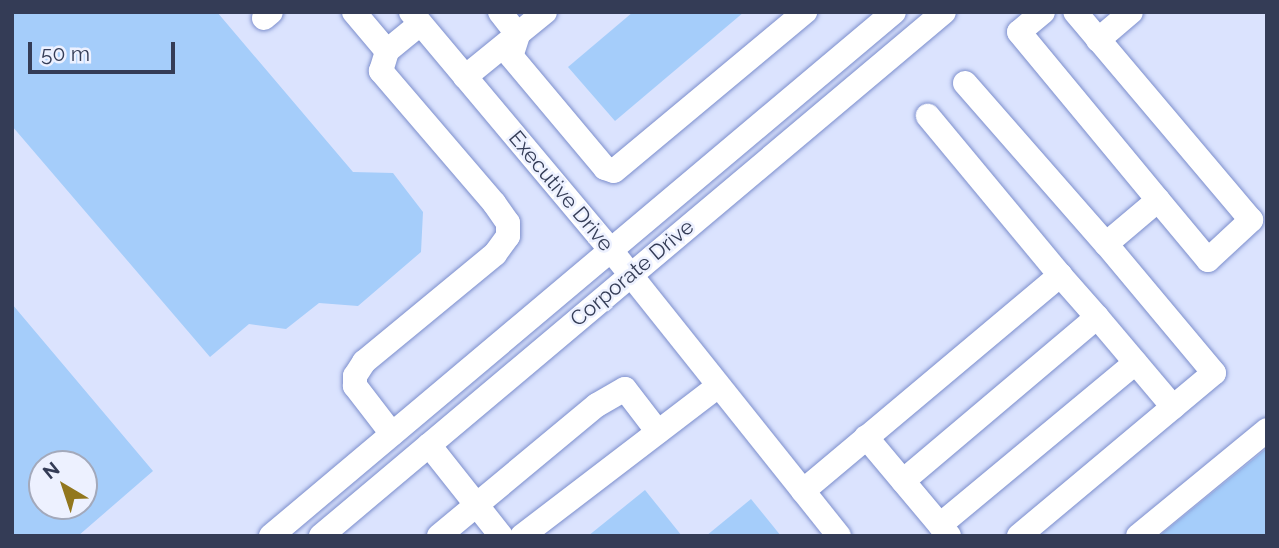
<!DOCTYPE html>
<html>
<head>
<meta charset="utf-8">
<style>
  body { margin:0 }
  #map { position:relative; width:1279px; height:548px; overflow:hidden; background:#dbe3fe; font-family:Raleway,sans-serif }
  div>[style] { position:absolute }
  .building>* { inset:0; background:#a5cdfa }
  .roads { filter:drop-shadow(0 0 2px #7c8ecc) drop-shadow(0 0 2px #7c8ecc) }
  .minor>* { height:24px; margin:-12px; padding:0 12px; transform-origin:12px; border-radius:12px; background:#fff }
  span { translate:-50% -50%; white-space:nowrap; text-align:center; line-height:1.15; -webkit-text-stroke:5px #edf1ff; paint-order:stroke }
  .street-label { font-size:21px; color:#343c56 }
  .frame { position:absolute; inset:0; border:14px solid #343c56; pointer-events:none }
  .north { position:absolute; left:28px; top:450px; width:70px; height:70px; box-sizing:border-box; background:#edf1ff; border:2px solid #a3a9bb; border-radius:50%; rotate:321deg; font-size:19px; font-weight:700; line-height:28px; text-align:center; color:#343c56 }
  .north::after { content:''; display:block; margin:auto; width:24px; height:32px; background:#92771e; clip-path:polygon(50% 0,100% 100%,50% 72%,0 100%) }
  .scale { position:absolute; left:28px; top:42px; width:147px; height:32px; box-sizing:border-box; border:4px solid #343c56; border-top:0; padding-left:9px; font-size:21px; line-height:24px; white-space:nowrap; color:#343c56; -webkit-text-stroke:5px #edf1ff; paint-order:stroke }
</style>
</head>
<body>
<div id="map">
  <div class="building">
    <div style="clip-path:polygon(12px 12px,217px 12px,353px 172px,393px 173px,423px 212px,421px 252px,358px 306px,319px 303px,286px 329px,249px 324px,210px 357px,12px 126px)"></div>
    <div style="clip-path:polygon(633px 12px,744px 12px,615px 121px,568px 67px)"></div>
    <div style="clip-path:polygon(evenodd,12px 304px,153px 471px,78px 536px,12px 536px,12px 304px,42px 464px,84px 464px,84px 506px,42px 506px,42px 464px)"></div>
    <div style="clip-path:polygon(1267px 448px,1267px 536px,1159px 536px)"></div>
    <div style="clip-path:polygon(645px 490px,682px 536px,588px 536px)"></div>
    <div style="clip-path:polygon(751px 499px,781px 536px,706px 536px)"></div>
  </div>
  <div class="roads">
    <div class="minor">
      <div style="left:354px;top:12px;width:51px;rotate:49.8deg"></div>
      <div style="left:411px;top:12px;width:309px;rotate:50deg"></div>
      <div style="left:610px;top:249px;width:367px;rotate:51.4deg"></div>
      <div style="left:500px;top:12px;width:29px;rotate:52deg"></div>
      <div style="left:1043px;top:12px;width:31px;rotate:140deg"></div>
      <div style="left:1019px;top:32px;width:218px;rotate:50.4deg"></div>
      <div style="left:264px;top:18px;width:9px;rotate:-41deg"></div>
      <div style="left:518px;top:35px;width:22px;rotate:108deg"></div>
      <div style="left:511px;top:56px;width:146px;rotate:50deg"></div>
      <div style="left:605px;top:168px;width:9px;rotate:18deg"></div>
      <div style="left:614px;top:171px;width:249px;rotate:-39.8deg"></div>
      <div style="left:1098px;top:40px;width:43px;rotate:-40.3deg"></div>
      <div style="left:465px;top:77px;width:103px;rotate:-39.1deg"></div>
      <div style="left:965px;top:83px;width:214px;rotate:48.8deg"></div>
      <div style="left:1106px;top:244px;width:68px;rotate:-40.2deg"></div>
      <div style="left:1158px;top:200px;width:78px;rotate:50.2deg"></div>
      <div style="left:1208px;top:260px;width:59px;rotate:-42.9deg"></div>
      <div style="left:1251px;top:220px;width:272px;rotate:-130.2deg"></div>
      <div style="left:1097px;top:317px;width:118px;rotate:49.8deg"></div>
      <div style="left:392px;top:434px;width:61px;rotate:-127.6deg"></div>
      <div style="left:355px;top:386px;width:10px;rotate:-90deg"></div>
      <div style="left:355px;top:376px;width:17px;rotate:-57deg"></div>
      <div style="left:364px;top:362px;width:170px;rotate:-39.5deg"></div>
      <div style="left:495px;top:254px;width:22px;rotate:-54deg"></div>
      <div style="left:508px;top:236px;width:13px;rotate:-90deg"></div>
      <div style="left:508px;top:223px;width:24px;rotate:-125deg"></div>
      <div style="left:494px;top:203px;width:174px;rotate:-130.6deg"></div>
      <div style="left:381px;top:71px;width:21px;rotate:-73deg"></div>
      <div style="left:387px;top:51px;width:43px;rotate:-39.3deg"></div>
      <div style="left:866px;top:437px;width:129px;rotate:50deg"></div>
      <div style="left:429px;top:445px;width:116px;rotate:51.6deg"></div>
      <div style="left:903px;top:481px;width:254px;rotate:-40.2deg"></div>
      <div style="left:1097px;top:317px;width:56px;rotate:-131.4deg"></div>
      <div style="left:803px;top:491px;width:336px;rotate:-40deg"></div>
      <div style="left:1060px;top:275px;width:207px;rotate:-129.7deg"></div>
      <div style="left:940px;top:525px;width:254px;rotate:-39.7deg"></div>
      <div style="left:271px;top:536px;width:814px;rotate:-40.07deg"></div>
      <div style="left:321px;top:536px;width:814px;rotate:-40.07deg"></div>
      <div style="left:439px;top:536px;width:205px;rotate:-39.7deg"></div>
      <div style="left:597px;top:405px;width:32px;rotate:-30deg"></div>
      <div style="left:625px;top:389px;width:54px;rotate:52.5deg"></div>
      <div style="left:522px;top:536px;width:247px;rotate:-37.4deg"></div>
      <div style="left:1019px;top:536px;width:254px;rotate:-39.9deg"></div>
      <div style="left:1214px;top:373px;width:168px;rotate:-129.9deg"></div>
      <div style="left:1138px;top:536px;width:167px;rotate:-39.4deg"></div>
    </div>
  </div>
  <div class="street-label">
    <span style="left:561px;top:191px;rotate:50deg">Executive Drive</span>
    <span style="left:632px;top:273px;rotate:-40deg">Corporate Drive</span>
  </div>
  <div class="frame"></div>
  <div class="north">N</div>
  <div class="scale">50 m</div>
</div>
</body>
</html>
